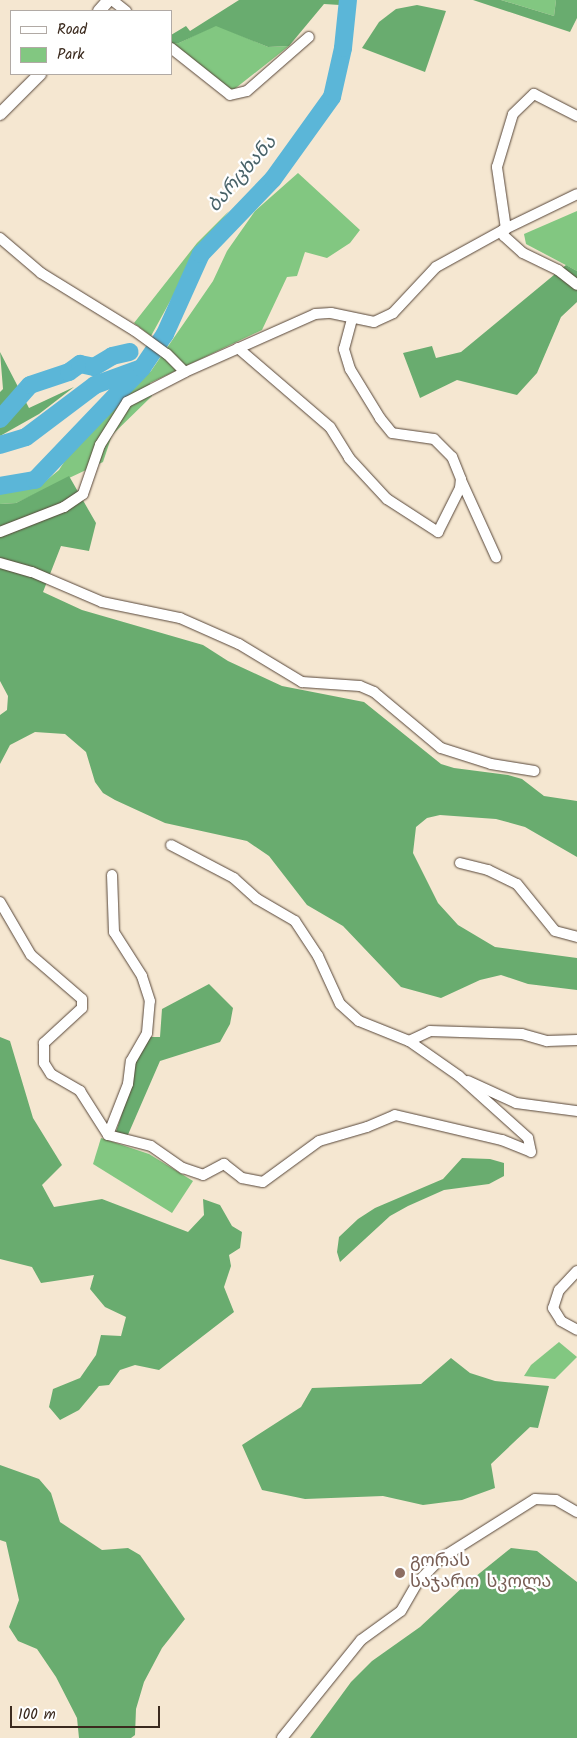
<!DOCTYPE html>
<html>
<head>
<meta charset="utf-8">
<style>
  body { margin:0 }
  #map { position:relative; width:577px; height:1738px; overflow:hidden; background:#f5e7d1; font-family:Kalam,"Noto Sans Georgian",sans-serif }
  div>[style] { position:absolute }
  .green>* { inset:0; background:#82c781 }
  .forest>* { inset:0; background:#69ac6f }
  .river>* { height:18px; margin:-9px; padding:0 9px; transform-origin:9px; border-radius:9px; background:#5bb6d8 }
  .roads { filter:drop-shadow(0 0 1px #574639) drop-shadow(0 0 1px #574639) }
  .minor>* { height:10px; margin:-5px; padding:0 5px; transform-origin:5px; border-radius:5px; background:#fff }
  .tertiary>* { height:12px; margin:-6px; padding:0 6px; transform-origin:6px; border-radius:6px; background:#fff }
  .dots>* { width:14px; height:14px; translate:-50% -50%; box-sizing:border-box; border:2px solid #fff; border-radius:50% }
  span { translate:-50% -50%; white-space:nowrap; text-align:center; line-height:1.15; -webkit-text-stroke:4.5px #fff; paint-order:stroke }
  .education-label { font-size:18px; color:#785e54 }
  .left { translate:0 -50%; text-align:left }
  .water-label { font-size:19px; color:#486268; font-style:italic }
  .legend { position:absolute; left:10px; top:10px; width:162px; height:65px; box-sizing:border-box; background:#fff; border:1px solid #b1aaa5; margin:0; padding:6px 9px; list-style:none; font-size:15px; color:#3b2a1e }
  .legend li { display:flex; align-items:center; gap:10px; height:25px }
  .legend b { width:25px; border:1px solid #b1aaa5 }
  .scale { position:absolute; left:10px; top:1706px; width:150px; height:22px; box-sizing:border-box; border:2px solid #3b2a1e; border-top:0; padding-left:6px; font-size:15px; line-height:18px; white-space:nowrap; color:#3b2a1e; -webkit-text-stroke:4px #fff; paint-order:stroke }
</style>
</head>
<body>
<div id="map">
  <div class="green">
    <div style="clip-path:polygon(501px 0,556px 0,554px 16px)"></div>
    <div style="clip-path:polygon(216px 25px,268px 47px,289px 46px,232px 91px,171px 43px,179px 43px)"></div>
    <div style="clip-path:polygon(298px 173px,360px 230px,350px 243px,327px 258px,305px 252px,297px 276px,287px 277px,262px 330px,150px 383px,152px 396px,112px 435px,103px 462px,16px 503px,0 504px,0 492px,42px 484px,59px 470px,75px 445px,151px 371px,213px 281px,227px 251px,255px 211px)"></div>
    <div style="clip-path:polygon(229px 211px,196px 254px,151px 336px,134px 323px,197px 243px)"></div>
    <div style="clip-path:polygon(577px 211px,577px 271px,526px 244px,524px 234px)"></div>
    <div style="clip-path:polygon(101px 1138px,149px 1154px,193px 1181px,172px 1213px,93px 1164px)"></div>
    <div style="clip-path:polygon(559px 1342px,577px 1357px,555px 1379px,524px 1376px,531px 1365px)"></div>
  </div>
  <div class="forest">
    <div style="clip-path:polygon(239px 0,341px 0,340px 5px,324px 4px,289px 46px,268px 47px,216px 26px,179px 43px,171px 43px,171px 35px,186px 26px,190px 31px)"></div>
    <div style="clip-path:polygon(473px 0,501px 0,554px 16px,556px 0,577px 0,577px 18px,570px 32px)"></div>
    <div style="clip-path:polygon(417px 5px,446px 11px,425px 72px,362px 48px,379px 22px,396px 9px)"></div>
    <div style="clip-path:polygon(566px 265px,577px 271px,577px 302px,561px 317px,537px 373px,517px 395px,457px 380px,420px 398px,403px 353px,432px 346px,436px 358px,461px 352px)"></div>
    <div style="clip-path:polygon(0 352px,29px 408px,74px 387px,39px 414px,0 436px,0 392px,3px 389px)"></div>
    <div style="clip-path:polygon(69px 476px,96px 523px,89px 551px,61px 546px,43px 592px,82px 610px,203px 645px,228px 661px,282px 686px,364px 702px,441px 764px,454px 768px,508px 775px,522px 779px,544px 796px,577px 801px,577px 857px,525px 827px,496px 819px,440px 815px,427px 818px,416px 827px,413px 853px,438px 903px,458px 925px,495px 947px,577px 958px,577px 990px,528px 984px,501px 975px,480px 980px,441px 998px,401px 987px,343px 926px,307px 905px,269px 856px,247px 841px,165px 823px,115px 800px,103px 793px,95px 782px,86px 752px,65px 734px,35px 732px,10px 745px,0 764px,0 715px,7px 710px,8px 696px,0 681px,0 504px,16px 503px)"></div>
    <div style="clip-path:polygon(209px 984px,233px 1008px,230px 1024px,220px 1042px,160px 1061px,127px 1137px,115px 1135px,132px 1082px,135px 1063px,148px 1037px,160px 1037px,162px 1009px)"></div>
    <div style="clip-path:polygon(0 1037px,10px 1041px,33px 1118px,62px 1165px,42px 1185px,54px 1207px,102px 1199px,188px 1232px,204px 1215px,203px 1199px,220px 1205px,232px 1226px,242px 1232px,240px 1248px,229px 1255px,231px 1266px,224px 1287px,234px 1312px,159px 1370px,135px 1365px,120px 1370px,109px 1385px,99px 1386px,79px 1410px,60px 1420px,49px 1407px,53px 1389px,80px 1378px,96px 1355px,101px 1335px,121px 1336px,126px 1317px,105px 1307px,90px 1289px,94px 1275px,41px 1283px,32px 1267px,0 1259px)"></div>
    <div style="clip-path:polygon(462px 1158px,490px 1159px,504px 1163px,504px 1176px,489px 1184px,444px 1190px,408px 1206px,390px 1216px,340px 1262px,337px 1252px,339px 1237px,358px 1219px,375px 1208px,443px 1179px)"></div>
    <div style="clip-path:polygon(451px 1358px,470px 1373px,495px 1381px,549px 1386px,538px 1428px,530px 1427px,491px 1464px,495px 1488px,462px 1500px,423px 1505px,383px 1496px,305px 1499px,262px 1490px,242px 1445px,301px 1407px,312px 1388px,421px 1384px)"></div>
    <div style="clip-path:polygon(0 1465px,39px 1479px,51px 1493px,60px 1522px,102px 1550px,128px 1548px,140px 1555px,185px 1619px,162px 1648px,144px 1682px,136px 1709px,135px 1735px,131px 1738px,79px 1738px,77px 1718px,56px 1677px,37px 1649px,18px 1641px,9px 1627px,19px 1600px,6px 1542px,0 1540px)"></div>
    <div style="clip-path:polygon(511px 1548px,537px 1551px,577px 1582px,577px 1738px,310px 1738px,351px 1682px,372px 1661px,420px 1627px,465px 1585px)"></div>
  </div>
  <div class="river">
    <div style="left:0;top:419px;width:45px;rotate:-48.6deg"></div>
    <div style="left:30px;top:385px;width:41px;rotate:-18.4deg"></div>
    <div style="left:69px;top:372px;width:14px;rotate:-36deg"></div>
    <div style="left:80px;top:364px;width:14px;rotate:12deg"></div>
    <div style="left:94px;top:367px;width:21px;rotate:-31deg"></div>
    <div style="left:112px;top:356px;width:18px;rotate:-13deg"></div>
    <div style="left:0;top:445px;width:27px;rotate:-17deg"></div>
    <div style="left:26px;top:437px;width:86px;rotate:-37deg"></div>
    <div style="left:95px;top:385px;width:47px;rotate:-20deg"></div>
    <div style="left:0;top:486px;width:36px;rotate:-10deg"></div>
    <div style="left:35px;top:480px;width:155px;rotate:-46.3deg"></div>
    <div style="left:142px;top:368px;width:41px;rotate:-55.9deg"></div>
    <div style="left:165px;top:334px;width:88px;rotate:-65.8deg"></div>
    <div style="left:201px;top:254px;width:104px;rotate:-46.2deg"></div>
    <div style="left:273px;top:179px;width:101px;rotate:-54.3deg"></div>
    <div style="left:332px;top:97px;width:50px;rotate:-77.3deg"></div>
    <div style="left:343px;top:48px;width:48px;rotate:-84.1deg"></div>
  </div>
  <div class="roads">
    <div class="minor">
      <div style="left:112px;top:0;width:18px;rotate:38deg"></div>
      <div style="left:171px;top:48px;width:75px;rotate:38.5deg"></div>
      <div style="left:230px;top:95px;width:17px;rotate:-13deg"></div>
      <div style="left:247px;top:91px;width:82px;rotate:-41.1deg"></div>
      <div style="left:506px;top:229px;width:63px;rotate:-98.3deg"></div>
      <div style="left:497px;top:167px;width:55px;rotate:-73.2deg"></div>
      <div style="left:513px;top:114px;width:29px;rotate:-44deg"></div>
      <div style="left:534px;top:94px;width:48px;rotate:27.1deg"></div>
      <div style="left:503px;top:230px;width:82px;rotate:-25.9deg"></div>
      <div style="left:0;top:238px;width:54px;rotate:40.5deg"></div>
      <div style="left:41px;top:273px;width:110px;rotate:31.7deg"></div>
      <div style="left:135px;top:331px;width:39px;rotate:36deg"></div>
      <div style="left:167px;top:354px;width:25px;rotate:45deg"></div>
      <div style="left:238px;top:348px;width:121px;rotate:40.7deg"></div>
      <div style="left:330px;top:427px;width:36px;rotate:58deg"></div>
      <div style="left:349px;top:458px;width:56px;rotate:47.2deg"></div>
      <div style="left:387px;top:499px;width:61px;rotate:32.9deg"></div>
      <div style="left:438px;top:532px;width:49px;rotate:-63.4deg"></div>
      <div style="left:460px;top:488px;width:9px;rotate:-84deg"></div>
      <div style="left:461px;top:479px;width:24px;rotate:-112deg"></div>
      <div style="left:452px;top:457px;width:25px;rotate:-135deg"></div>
      <div style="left:434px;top:439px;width:42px;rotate:-171.9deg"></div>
      <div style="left:392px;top:433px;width:19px;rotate:-129deg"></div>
      <div style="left:380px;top:418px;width:57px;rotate:-121.5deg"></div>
      <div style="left:350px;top:369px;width:21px;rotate:-107deg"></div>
      <div style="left:344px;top:349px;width:30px;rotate:-75deg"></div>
      <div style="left:461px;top:480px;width:85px;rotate:65.6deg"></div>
      <div style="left:0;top:532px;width:69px;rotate:-21.3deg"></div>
      <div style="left:64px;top:507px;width:23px;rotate:-34deg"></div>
      <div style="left:83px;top:494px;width:52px;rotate:-70.9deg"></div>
      <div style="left:100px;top:445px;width:51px;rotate:-57.9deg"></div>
      <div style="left:127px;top:402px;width:65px;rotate:-27.3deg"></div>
      <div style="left:185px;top:372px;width:142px;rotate:-24deg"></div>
      <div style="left:315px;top:314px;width:16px;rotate:-4deg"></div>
      <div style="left:331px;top:313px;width:44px;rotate:11.8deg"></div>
      <div style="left:374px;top:322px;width:21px;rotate:-25deg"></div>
      <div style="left:393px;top:313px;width:63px;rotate:-46.9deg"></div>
      <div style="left:436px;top:267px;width:77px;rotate:-28.9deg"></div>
      <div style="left:503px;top:230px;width:6px;rotate:81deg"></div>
      <div style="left:504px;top:236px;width:25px;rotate:42deg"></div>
      <div style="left:523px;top:253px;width:39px;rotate:26deg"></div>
      <div style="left:558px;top:270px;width:24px;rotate:38deg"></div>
      <div style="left:0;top:563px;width:33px;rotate:16deg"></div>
      <div style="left:32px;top:572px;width:76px;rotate:23.2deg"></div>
      <div style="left:102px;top:602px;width:80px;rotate:11.6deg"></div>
      <div style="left:180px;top:618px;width:64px;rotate:23.8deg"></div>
      <div style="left:239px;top:644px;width:74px;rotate:31.1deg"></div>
      <div style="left:302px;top:682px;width:58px;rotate:3.9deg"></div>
      <div style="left:360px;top:686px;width:15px;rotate:23deg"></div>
      <div style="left:374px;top:692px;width:87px;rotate:39.9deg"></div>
      <div style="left:441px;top:748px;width:52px;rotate:17.7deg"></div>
      <div style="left:491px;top:764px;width:44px;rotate:9.2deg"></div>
      <div style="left:460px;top:863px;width:29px;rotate:14deg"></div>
      <div style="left:488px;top:870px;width:32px;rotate:26deg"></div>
      <div style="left:517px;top:884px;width:60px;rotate:51deg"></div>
      <div style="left:555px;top:931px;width:23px;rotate:15deg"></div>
      <div style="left:0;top:902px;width:61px;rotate:59.7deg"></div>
      <div style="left:31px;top:955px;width:67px;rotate:40.8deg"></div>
      <div style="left:82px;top:999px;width:9px;rotate:90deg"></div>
      <div style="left:82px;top:1008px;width:52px;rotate:137.4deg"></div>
      <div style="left:44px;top:1043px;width:20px;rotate:90deg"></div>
      <div style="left:44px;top:1063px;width:13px;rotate:58deg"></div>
      <div style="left:51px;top:1074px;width:34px;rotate:30deg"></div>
      <div style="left:80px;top:1091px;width:52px;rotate:57.5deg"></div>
      <div style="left:108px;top:1135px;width:44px;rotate:14.3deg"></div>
      <div style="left:151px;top:1146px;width:39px;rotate:35deg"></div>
      <div style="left:183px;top:1168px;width:21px;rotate:19deg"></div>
      <div style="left:203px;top:1175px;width:24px;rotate:-28deg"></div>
      <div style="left:224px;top:1164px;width:23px;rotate:38deg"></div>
      <div style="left:242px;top:1178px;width:21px;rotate:11deg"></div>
      <div style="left:263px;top:1182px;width:69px;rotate:-36.2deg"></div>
      <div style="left:319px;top:1141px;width:50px;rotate:-16.3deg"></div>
      <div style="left:367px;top:1127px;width:30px;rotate:-23deg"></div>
      <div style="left:395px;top:1115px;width:110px;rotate:13.2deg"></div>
      <div style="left:502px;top:1140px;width:31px;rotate:22deg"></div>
      <div style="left:531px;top:1152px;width:14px;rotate:-102deg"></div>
      <div style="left:528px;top:1138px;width:93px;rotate:-138.1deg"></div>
      <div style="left:459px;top:1076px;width:61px;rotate:-145deg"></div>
      <div style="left:409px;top:1041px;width:54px;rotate:-158.2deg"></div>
      <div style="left:359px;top:1021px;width:25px;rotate:-138deg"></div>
      <div style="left:340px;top:1004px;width:53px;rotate:-114.6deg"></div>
      <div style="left:318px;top:956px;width:42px;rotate:-123.3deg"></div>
      <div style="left:295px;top:921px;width:44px;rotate:-149.9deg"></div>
      <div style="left:257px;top:899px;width:31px;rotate:-138deg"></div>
      <div style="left:234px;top:878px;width:71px;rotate:-152.4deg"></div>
      <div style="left:409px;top:1041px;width:23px;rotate:-25deg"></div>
      <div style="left:430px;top:1031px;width:92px;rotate:1.9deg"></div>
      <div style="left:522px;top:1034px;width:26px;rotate:16deg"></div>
      <div style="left:547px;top:1041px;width:30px;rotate:-2deg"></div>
      <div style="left:468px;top:1081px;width:53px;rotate:24.6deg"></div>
      <div style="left:516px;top:1103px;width:62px;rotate:7.5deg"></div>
      <div style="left:108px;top:1135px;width:55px;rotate:-68.6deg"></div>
      <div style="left:128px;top:1084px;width:23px;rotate:-83deg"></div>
      <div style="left:131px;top:1061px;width:32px;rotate:-60deg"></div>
      <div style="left:147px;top:1033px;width:32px;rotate:-85deg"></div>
      <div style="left:150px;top:1001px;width:26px;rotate:-108deg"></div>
      <div style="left:142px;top:976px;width:52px;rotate:-122.5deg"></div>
      <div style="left:114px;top:932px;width:57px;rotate:-92deg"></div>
      <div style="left:577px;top:1271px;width:26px;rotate:133deg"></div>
      <div style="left:559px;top:1290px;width:19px;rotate:108deg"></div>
      <div style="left:553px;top:1308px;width:15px;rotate:58deg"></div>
      <div style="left:561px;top:1321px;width:18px;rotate:29deg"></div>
      <div style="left:282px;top:1738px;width:126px;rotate:-51.1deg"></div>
      <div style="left:361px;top:1640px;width:49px;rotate:-35.9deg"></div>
      <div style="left:401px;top:1611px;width:32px;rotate:-60deg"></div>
      <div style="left:417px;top:1583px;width:33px;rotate:-46deg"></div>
      <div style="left:440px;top:1559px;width:112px;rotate:-32.3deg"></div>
      <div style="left:535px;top:1499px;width:21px;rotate:3deg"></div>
      <div style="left:556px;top:1500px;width:24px;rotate:30deg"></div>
    </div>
    <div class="tertiary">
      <div style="left:99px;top:11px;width:15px;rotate:-48deg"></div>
      <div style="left:0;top:114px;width:57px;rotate:-45deg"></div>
    </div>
  </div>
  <div class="dots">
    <div style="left:400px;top:1573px;background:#8d6e63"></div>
  </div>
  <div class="education-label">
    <span class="left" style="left:410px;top:1573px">გორას<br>საჯარო სკოლა</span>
  </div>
  <div class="water-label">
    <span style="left:243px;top:175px;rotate:-49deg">ბარცხანა</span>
  </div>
  <ul class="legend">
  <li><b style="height:6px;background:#fff"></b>Road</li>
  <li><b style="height:14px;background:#82c781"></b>Park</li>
  </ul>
  <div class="scale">100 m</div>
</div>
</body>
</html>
